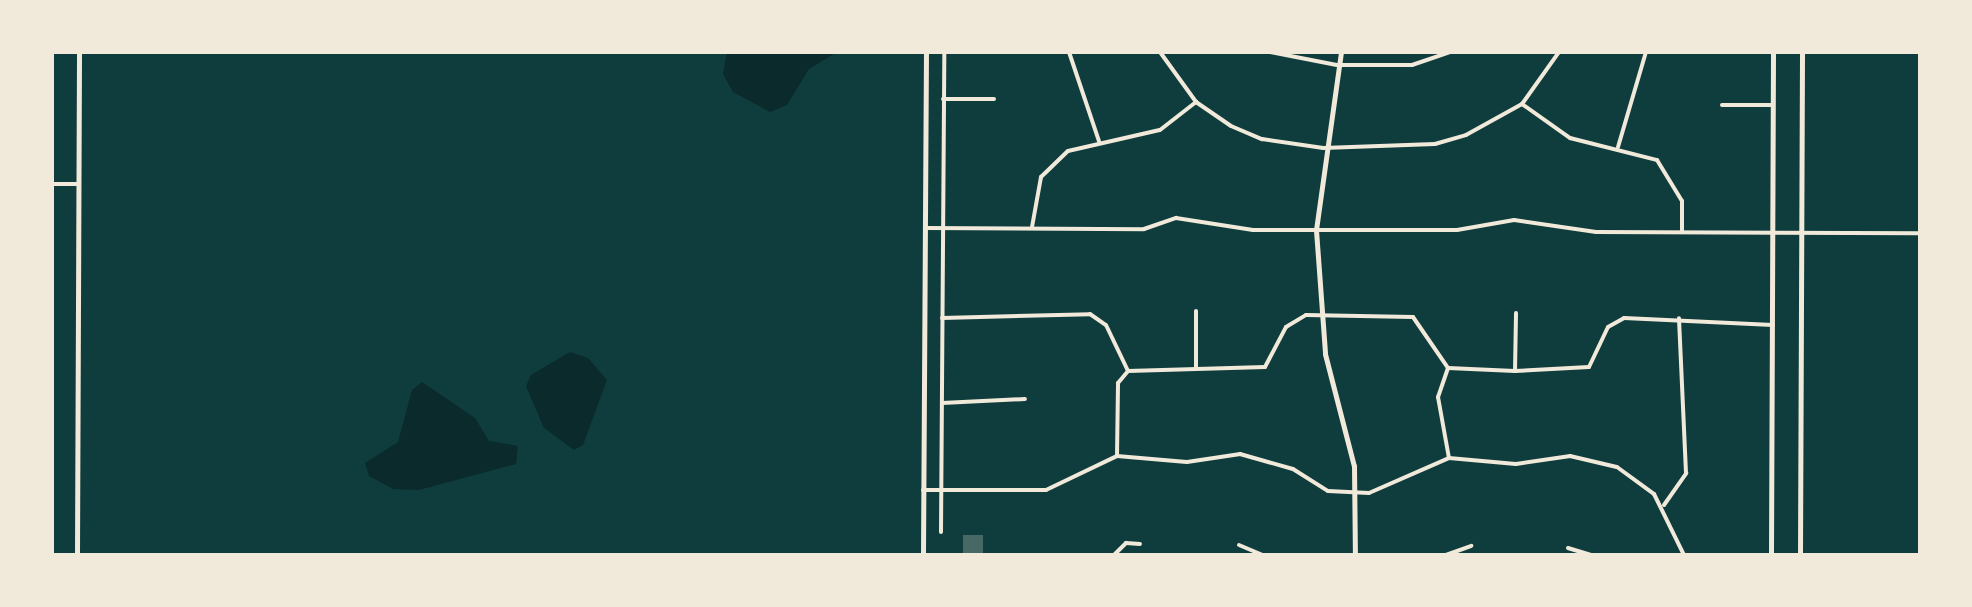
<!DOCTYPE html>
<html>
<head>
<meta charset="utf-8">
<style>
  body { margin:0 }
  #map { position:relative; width:1972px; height:607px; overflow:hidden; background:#0f3d3e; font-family:"DM Sans",sans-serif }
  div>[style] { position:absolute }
  .water>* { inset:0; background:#0a2a2b }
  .building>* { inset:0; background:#486865 }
  .minor>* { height:4px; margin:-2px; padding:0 2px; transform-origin:2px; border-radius:2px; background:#f1e9da }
  .tertiary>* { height:5px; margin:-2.5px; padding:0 2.5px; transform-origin:2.5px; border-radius:2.5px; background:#f1e9da }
  .secondary>* { height:5px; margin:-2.5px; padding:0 2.5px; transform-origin:2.5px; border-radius:2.5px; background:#f1e9da }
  span { translate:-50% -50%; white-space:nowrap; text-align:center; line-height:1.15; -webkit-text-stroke:6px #f1e9da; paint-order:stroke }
  .frame { position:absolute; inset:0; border:54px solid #f1e9da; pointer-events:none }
</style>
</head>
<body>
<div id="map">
  <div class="water">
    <div style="clip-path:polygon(727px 52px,837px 52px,809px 69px,787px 105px,770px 112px,733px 92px,723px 74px)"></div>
    <div style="clip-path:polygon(570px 352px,588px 358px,607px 380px,583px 445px,574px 450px,544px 428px,526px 386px,531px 375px)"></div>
    <div style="clip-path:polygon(422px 382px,475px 418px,489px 441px,518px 446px,516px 464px,419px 490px,393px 489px,369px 476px,365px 463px,398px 442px,412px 390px)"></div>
  </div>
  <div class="building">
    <div style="clip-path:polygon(963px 535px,983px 535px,983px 555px,963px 555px)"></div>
  </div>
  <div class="minor">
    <div style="left:1069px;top:52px;width:94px;rotate:71.4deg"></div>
    <div style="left:1160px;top:52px;width:62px;rotate:54.2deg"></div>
    <div style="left:1196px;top:102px;width:42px;rotate:34.4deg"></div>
    <div style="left:1231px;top:126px;width:34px;rotate:23deg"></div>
    <div style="left:1262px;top:139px;width:62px;rotate:8.4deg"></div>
    <div style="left:1323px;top:148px;width:112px;rotate:-2deg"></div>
    <div style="left:1435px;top:144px;width:32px;rotate:-16deg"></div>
    <div style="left:1466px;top:135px;width:64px;rotate:-29deg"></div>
    <div style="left:1522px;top:104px;width:64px;rotate:-54.6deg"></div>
    <div style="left:1270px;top:52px;width:68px;rotate:11deg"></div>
    <div style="left:1337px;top:65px;width:75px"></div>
    <div style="left:1412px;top:65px;width:40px;rotate:-18.9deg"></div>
    <div style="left:943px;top:99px;width:51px"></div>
    <div style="left:1522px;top:104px;width:59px;rotate:35.3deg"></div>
    <div style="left:1570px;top:138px;width:90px;rotate:14.2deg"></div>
    <div style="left:1657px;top:160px;width:48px;rotate:58.6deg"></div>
    <div style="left:1682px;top:201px;width:30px;rotate:90deg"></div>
    <div style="left:1722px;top:105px;width:50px"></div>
    <div style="left:1618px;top:147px;width:99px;rotate:-73.6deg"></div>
    <div style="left:52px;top:184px;width:27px"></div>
    <div style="left:1032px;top:227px;width:51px;rotate:-79.8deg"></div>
    <div style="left:1041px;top:177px;width:37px;rotate:-44deg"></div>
    <div style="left:1068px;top:151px;width:94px;rotate:-12.9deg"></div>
    <div style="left:1160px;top:130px;width:46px;rotate:-37.9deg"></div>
    <div style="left:925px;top:228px;width:219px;rotate:0.3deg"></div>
    <div style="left:1144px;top:229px;width:34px;rotate:-19deg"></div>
    <div style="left:1176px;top:218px;width:78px;rotate:8.9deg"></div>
    <div style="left:1253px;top:230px;width:204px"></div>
    <div style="left:1457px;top:230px;width:58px;rotate:-10deg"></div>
    <div style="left:1514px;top:220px;width:83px;rotate:8.3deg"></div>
    <div style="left:1596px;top:232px;width:324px;rotate:0.2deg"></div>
    <div style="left:1196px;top:311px;width:58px;rotate:90deg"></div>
    <div style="left:942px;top:318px;width:148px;rotate:-1.5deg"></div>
    <div style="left:1090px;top:314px;width:19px;rotate:35deg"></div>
    <div style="left:1106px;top:325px;width:51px;rotate:64.4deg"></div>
    <div style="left:1128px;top:371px;width:137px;rotate:-1.7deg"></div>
    <div style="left:1265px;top:367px;width:45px;rotate:-62.3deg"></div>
    <div style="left:1286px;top:327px;width:23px;rotate:-31deg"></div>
    <div style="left:1306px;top:315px;width:107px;rotate:1.1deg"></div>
    <div style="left:1413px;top:317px;width:62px;rotate:55.5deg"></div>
    <div style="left:1448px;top:368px;width:67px;rotate:2.6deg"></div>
    <div style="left:1515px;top:371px;width:74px;rotate:-3.1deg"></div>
    <div style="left:1589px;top:367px;width:44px;rotate:-64.6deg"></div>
    <div style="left:1608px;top:327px;width:18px;rotate:-29deg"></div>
    <div style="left:1624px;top:318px;width:149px;rotate:2.7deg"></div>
    <div style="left:1448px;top:368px;width:31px;rotate:109deg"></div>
    <div style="left:1438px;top:397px;width:62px;rotate:79.8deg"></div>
    <div style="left:1515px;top:371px;width:58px;rotate:-89deg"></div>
    <div style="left:942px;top:403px;width:83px;rotate:-2.8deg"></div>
    <div style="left:1117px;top:456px;width:73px;rotate:-89.2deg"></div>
    <div style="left:1118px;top:383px;width:16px;rotate:-50deg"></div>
    <div style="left:923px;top:490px;width:123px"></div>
    <div style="left:1046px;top:490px;width:79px;rotate:-25.6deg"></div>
    <div style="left:1117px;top:456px;width:70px;rotate:4.9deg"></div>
    <div style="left:1187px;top:462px;width:54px;rotate:-8.6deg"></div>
    <div style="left:1240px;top:454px;width:55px;rotate:15.8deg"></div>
    <div style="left:1293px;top:469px;width:41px;rotate:32.2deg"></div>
    <div style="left:1328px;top:491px;width:41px;rotate:2.8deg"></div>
    <div style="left:1369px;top:493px;width:87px;rotate:-23.6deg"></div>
    <div style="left:1449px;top:458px;width:67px;rotate:5.1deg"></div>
    <div style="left:1516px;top:464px;width:55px;rotate:-8.4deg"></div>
    <div style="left:1570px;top:456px;width:48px;rotate:13.2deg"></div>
    <div style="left:1617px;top:467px;width:46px;rotate:36.1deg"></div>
    <div style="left:1654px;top:494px;width:68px;rotate:63.8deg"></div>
    <div style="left:1664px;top:505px;width:39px;rotate:-55deg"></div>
    <div style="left:1686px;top:473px;width:155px;rotate:-92.6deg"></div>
    <div style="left:941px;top:532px;width:480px;rotate:-89.6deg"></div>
    <div style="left:1239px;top:545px;width:25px;rotate:23deg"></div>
    <div style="left:1568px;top:548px;width:24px;rotate:17deg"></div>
    <div style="left:1114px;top:555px;width:17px;rotate:-45deg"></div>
    <div style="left:1126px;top:543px;width:14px;rotate:4deg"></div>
    <div style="left:1446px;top:555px;width:27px;rotate:-20deg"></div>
  </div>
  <div class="tertiary">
    <div style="left:1341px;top:52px;width:180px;rotate:98deg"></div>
    <div style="left:1316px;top:230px;width:124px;rotate:85.8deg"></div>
    <div style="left:1325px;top:354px;width:116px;rotate:75.5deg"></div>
    <div style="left:1354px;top:466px;width:89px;rotate:89.4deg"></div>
    <div style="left:77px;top:555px;width:503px;rotate:-89.77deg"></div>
    <div style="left:1771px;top:555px;width:503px;rotate:-89.77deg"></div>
    <div style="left:1800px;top:555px;width:503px;rotate:-89.77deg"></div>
  </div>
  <div class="secondary">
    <div style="left:923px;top:555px;width:503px;rotate:-89.66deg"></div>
  </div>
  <div class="frame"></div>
</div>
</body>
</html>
